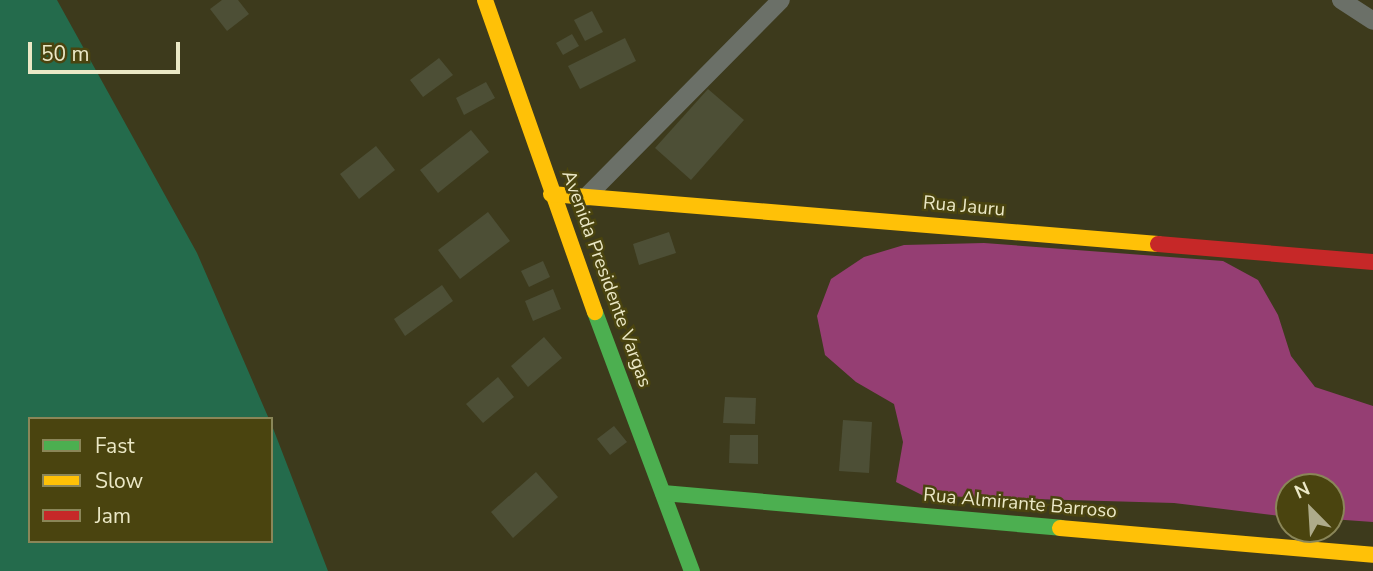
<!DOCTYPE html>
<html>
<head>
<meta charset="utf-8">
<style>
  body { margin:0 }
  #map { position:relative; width:1373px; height:571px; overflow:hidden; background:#3d3a1c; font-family:"Nunito Sans",sans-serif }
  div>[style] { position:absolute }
  .forest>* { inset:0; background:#953e73 }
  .water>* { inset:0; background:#246b4c }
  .building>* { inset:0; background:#4d4f36 }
  .street>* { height:18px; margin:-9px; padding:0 9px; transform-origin:9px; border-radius:9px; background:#6b7068 }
  .fast>* { height:16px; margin:-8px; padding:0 8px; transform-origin:8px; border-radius:8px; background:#4caf50 }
  .slow>* { height:16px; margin:-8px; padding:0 8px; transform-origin:8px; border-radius:8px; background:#ffc107 }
  .jam>* { height:16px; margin:-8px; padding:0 8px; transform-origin:8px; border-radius:8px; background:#c62828 }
  span { translate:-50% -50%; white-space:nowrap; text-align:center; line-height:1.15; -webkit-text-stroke:5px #4a440f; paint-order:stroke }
  .street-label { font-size:19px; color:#ebe8c6 }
  .legend { position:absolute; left:28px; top:417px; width:245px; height:126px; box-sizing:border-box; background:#4a440f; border:2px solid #8a8658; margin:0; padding:9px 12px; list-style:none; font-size:21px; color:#ebe8c6 }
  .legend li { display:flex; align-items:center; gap:14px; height:35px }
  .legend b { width:35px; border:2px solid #8a8658 }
  .north { position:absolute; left:1275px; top:473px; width:70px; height:70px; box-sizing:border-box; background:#4a440f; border:2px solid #8a8658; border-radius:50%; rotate:336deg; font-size:19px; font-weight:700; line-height:28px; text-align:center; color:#ebe8c6 }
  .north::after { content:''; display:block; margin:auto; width:24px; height:32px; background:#aeab8a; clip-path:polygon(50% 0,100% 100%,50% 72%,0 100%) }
  .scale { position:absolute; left:28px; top:42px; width:152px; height:32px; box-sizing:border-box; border:4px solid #ebe8c6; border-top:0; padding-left:9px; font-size:21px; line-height:24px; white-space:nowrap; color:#ebe8c6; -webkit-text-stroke:5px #4a440f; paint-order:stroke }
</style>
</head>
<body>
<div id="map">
  <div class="forest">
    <div style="clip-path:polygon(984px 243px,1223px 261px,1258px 280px,1278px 315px,1291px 356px,1315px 387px,1373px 406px,1373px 522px,1331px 519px,1331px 487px,1289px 487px,1289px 517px,1174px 503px,924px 496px,896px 482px,903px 442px,894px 404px,856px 382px,825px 355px,817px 316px,831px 279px,864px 257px,904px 245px)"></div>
  </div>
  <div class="water">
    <div style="clip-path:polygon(0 0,57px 0,197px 253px,269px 419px,30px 419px,30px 541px,271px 541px,271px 423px,328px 571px,0 571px)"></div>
  </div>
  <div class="building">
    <div style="clip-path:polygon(222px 0,238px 0,249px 14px,227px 31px,210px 9px)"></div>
    <div style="clip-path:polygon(592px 11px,603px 32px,585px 41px,574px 20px)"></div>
    <div style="clip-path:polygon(572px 34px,579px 46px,563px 55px,556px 43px)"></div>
    <div style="clip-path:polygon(625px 38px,636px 61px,580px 89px,568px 66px)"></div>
    <div style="clip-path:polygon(439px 58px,453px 75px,423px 97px,410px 80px)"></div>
    <div style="clip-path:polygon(486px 82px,495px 98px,464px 115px,456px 98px)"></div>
    <div style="clip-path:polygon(708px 89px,744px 120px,691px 180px,655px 148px)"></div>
    <div style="clip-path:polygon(471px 130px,489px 152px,438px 193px,420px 170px)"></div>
    <div style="clip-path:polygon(376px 146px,395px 170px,359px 199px,340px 174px)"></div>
    <div style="clip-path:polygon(488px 212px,510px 241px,460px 279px,438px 250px)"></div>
    <div style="clip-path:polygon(669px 232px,676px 253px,639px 265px,633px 244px)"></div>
    <div style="clip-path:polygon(543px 261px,550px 277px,529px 287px,521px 271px)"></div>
    <div style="clip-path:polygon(442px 285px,453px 301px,405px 336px,394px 319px)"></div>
    <div style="clip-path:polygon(553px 289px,561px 309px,533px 321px,525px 301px)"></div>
    <div style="clip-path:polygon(544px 337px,562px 358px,528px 387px,511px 366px)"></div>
    <div style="clip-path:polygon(498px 377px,514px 397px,483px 423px,466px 404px)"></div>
    <div style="clip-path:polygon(725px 397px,756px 398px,755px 424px,723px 423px)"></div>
    <div style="clip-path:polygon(843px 420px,872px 422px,869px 473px,839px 471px)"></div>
    <div style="clip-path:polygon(614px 426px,627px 442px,610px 455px,597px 439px)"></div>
    <div style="clip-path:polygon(730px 435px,758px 435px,758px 464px,729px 463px)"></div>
    <div style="clip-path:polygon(536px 472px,558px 497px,513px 538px,491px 512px)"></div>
  </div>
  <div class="street">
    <div style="left:1341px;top:0;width:38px;rotate:33deg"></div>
    <div style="left:586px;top:197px;width:277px;rotate:-45.3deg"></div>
  </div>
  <div class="fast">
    <div style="left:595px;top:312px;width:277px;rotate:69.5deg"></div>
    <div style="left:663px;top:493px;width:399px;rotate:5deg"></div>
  </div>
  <div class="slow">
    <div style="left:485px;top:0;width:331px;rotate:70.6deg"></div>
    <div style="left:551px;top:194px;width:609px;rotate:4.71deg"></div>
    <div style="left:1060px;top:528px;width:314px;rotate:4.9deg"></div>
  </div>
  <div class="jam">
    <div style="left:1158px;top:244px;width:216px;rotate:4.8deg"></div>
  </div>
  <div class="street-label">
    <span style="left:964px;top:207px;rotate:5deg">Rua Jauru</span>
    <span style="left:606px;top:279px;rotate:70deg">Avenida Presidente Vargas</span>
    <span style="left:1020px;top:504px;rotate:5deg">Rua Almirante Barroso</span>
  </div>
  <ul class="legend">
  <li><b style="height:9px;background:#4caf50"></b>Fast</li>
  <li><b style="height:9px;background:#ffc107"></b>Slow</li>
  <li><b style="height:9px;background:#c62828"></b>Jam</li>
  </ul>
  <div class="north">N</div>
  <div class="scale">50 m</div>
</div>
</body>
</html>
